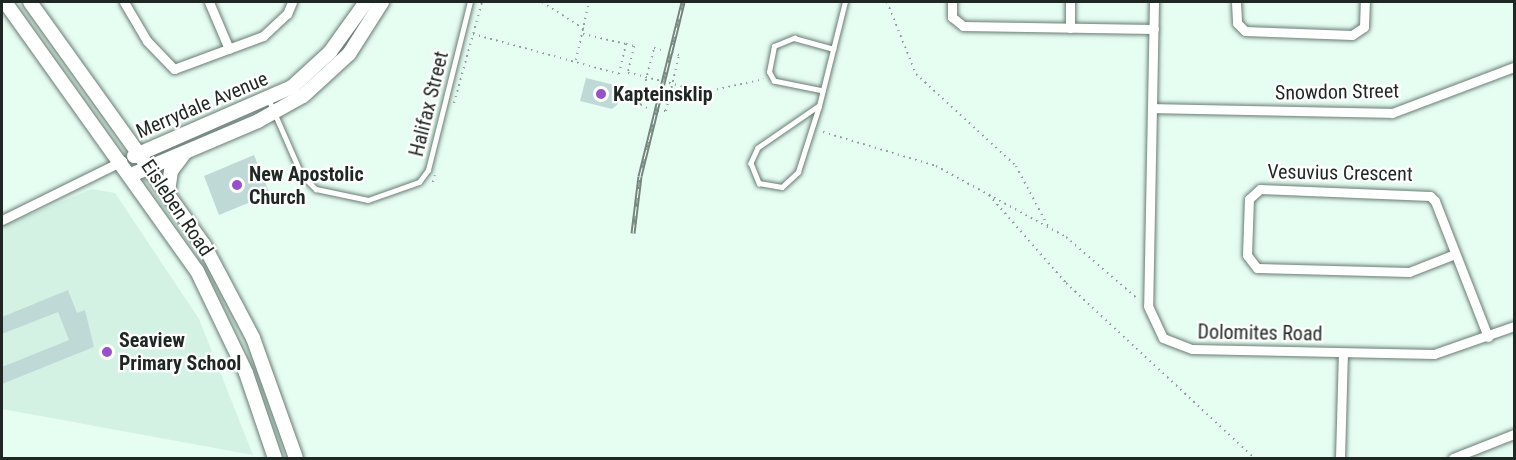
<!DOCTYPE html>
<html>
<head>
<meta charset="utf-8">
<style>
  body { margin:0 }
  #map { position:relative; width:1516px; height:460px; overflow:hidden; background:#e6fdf2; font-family:"Roboto Condensed",sans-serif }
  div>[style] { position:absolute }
  .built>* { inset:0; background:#d4f2e3 }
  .building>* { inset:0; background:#bfd9d7 }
  .path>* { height:2px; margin-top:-1px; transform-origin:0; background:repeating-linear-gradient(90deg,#90a199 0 1.5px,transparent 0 6px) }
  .roads { filter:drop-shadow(0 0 2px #687c73) drop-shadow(0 0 2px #687c73) }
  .lane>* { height:4.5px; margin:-2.25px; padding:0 2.25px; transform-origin:2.25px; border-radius:2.25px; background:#fff }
  .street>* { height:9px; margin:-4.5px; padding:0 4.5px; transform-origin:4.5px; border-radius:4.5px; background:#fff }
  .secondary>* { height:14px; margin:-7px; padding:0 7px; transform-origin:7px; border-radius:7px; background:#fff }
  .rail>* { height:5px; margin-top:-2.5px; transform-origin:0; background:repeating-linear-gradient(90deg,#fff 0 9px,#76867e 0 18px); box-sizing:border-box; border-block:2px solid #76867e }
  .path-bridge>* { height:2px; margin-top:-1px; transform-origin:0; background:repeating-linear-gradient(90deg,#90a199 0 1.5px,transparent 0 6px) }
  .dots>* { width:16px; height:16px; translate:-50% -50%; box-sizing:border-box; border:3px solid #fff; border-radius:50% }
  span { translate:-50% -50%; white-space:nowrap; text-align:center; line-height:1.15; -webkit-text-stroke:4.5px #fff; paint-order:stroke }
  .street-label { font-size:20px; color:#1e2723 }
  .poi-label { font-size:20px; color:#1e2723; font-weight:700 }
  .left { translate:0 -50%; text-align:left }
  .frame { position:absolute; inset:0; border:3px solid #1e2723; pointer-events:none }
</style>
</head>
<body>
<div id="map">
  <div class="built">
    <div style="clip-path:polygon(92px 189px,115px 193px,199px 319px,253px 455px,2px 409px,2px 226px)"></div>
  </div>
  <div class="building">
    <div style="clip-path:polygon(586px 78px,622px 87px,618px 104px,612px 109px,580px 101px)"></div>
    <div style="clip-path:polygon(254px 155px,270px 194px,219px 215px,204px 176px)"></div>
    <div style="clip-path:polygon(68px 290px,77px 313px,85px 310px,94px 347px,2px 384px,2px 367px,69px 340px,58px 312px,2px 334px,2px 317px)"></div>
  </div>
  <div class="path">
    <div style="left:542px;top:2px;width:50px;rotate:32.7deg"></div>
    <div style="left:887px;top:2px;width:78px;rotate:68.1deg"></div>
    <div style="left:916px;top:74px;width:136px;rotate:42.6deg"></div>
    <div style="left:1016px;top:166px;width:70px;rotate:62deg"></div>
    <div style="left:473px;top:34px;width:151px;rotate:15.3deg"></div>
    <div style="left:619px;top:74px;width:31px;rotate:-77deg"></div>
    <div style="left:626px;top:44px;width:8px;rotate:14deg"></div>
    <div style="left:634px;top:46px;width:28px;rotate:103deg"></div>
    <div style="left:628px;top:73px;width:6px;rotate:9deg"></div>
    <div style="left:583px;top:34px;width:44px;rotate:13.1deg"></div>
    <div style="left:576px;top:60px;width:59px;rotate:-77.4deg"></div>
    <div style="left:685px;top:87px;width:21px;rotate:14deg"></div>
    <div style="left:705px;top:92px;width:60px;rotate:-12.4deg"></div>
    <div style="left:454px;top:103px;width:105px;rotate:-74.5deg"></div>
    <div style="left:647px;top:108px;width:8px;rotate:-150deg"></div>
    <div style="left:640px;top:104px;width:58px;rotate:-76deg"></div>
    <div style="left:654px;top:48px;width:7px;rotate:16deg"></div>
    <div style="left:658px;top:111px;width:8px"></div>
    <div style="left:666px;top:111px;width:57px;rotate:-76.9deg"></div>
    <div style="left:679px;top:55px;width:6px;rotate:-162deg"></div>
    <div style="left:823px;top:132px;width:118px;rotate:16.7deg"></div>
    <div style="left:936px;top:166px;width:148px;rotate:28.6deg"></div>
    <div style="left:1066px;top:237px;width:96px;rotate:40.8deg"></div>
    <div style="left:433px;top:182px;width:7px;rotate:-74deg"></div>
    <div style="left:989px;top:195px;width:117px;rotate:48.8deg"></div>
    <div style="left:1066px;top:283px;width:257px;rotate:42.9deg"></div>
  </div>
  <div class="roads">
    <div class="lane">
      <div style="left:823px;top:91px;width:50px;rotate:-168.5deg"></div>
      <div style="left:774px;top:81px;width:10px;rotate:-119deg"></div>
      <div style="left:769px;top:72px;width:26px;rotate:-79deg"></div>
      <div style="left:774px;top:46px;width:22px;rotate:-22deg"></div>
      <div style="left:794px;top:38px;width:41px;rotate:15.4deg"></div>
      <div style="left:269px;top:100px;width:82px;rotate:66.3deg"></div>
      <div style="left:302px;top:175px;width:20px;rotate:45deg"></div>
      <div style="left:316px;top:189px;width:53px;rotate:11.9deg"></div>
      <div style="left:368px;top:200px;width:54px;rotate:-19.4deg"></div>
      <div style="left:419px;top:182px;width:15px;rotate:-53deg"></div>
      <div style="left:428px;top:170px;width:173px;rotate:-76deg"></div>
      <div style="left:819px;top:106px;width:74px;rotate:145.5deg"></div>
      <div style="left:758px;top:148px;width:17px;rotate:115deg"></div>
      <div style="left:751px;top:163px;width:22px;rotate:68deg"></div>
      <div style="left:759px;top:183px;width:23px;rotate:10deg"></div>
      <div style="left:782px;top:187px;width:22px;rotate:-43deg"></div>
      <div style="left:798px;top:172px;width:69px;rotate:-72.3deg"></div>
      <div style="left:819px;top:106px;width:107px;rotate:-76deg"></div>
    </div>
    <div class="street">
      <div style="left:124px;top:2px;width:45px;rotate:59.5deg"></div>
      <div style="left:147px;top:41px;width:39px;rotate:46deg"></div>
      <div style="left:174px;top:69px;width:95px;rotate:-20.3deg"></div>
      <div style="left:263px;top:36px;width:33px;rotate:-43deg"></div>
      <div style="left:287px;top:14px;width:13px;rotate:-67deg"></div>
      <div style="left:209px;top:2px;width:51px;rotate:66.9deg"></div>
      <div style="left:952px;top:2px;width:15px;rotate:90deg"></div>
      <div style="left:952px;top:17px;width:14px;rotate:39deg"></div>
      <div style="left:963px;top:26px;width:191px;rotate:0.9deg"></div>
      <div style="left:1154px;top:2px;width:304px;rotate:91.1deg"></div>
      <div style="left:1148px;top:306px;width:35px;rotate:65deg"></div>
      <div style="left:1163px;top:338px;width:31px;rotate:21deg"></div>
      <div style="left:1192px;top:349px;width:242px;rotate:1.2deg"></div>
      <div style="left:1434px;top:354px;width:85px;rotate:-19.3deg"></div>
      <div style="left:1236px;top:2px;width:21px;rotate:87deg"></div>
      <div style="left:1237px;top:23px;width:11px;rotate:45deg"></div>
      <div style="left:1245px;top:31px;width:107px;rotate:2.1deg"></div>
      <div style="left:1352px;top:35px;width:14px;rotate:-34deg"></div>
      <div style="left:1364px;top:27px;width:25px;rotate:-88deg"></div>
      <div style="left:1070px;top:28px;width:26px;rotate:-90deg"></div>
      <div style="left:1152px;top:108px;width:240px;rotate:1.2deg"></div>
      <div style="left:1392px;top:113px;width:130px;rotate:-20.7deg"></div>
      <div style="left:2px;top:220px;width:134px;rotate:-26.2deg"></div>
      <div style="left:1455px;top:254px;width:49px;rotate:158.6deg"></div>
      <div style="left:1409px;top:272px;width:152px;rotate:-178.5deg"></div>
      <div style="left:1257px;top:268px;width:16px;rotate:-128deg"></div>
      <div style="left:1247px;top:255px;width:56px;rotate:-88deg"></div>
      <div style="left:1249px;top:199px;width:15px;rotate:-42deg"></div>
      <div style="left:1260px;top:189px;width:170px;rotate:2.4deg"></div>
      <div style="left:1430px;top:196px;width:7px;rotate:45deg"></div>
      <div style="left:1435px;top:201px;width:146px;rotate:68.7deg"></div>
      <div style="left:1340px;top:458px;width:105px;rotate:-88.4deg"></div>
      <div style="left:1453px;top:458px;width:66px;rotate:-21.5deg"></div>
    </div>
    <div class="secondary">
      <div style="left:5px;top:2px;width:330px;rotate:54.5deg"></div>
      <div style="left:197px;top:271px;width:113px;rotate:64.3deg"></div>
      <div style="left:246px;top:373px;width:90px;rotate:71.2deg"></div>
      <div style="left:30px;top:2px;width:299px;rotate:54.4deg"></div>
      <div style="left:204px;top:245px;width:105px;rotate:62.2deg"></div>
      <div style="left:253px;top:338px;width:127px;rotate:70.3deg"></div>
      <div style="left:134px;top:156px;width:172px;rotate:-23.6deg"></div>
      <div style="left:292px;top:87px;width:52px;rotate:-42.6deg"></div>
      <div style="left:330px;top:52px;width:62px;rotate:-54.2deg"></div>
      <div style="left:131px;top:175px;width:138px;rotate:-23deg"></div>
      <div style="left:258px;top:121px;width:51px;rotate:-29.1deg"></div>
      <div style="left:303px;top:96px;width:62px;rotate:-42.4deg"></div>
      <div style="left:349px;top:54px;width:62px;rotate:-57.6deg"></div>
      <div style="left:168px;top:192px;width:21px;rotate:-82deg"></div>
      <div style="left:171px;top:171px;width:21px;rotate:-53deg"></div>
    </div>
  </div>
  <div class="rail">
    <div style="left:633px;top:233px;width:57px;rotate:-83deg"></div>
    <div style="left:640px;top:176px;width:179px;rotate:-76.1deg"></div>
  </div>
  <div class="path-bridge">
    <div style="left:634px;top:74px;width:53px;rotate:14.3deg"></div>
  </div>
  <div class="dots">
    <div style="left:601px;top:94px;background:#9652c6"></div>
    <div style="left:237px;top:185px;background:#9652c6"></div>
    <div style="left:107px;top:352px;background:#9652c6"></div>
  </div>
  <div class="street-label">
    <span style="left:1337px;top:92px;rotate:-1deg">Snowdon Street</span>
    <span style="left:429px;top:104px;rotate:-76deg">Halifax Street</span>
    <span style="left:202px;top:105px;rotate:-23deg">Merrydale Avenue</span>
    <span style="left:1340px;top:173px;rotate:1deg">Vesuvius Crescent</span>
    <span style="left:177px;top:208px;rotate:56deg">Eisleben Road</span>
    <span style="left:1260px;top:333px;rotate:1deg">Dolomites Road</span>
  </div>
  <div class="poi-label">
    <span class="left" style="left:613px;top:94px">Kapteinsklip</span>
    <span class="left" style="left:249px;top:186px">New Apostolic<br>Church</span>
    <span class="left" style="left:119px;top:352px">Seaview<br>Primary School</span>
  </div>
  <div class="frame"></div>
</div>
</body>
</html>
